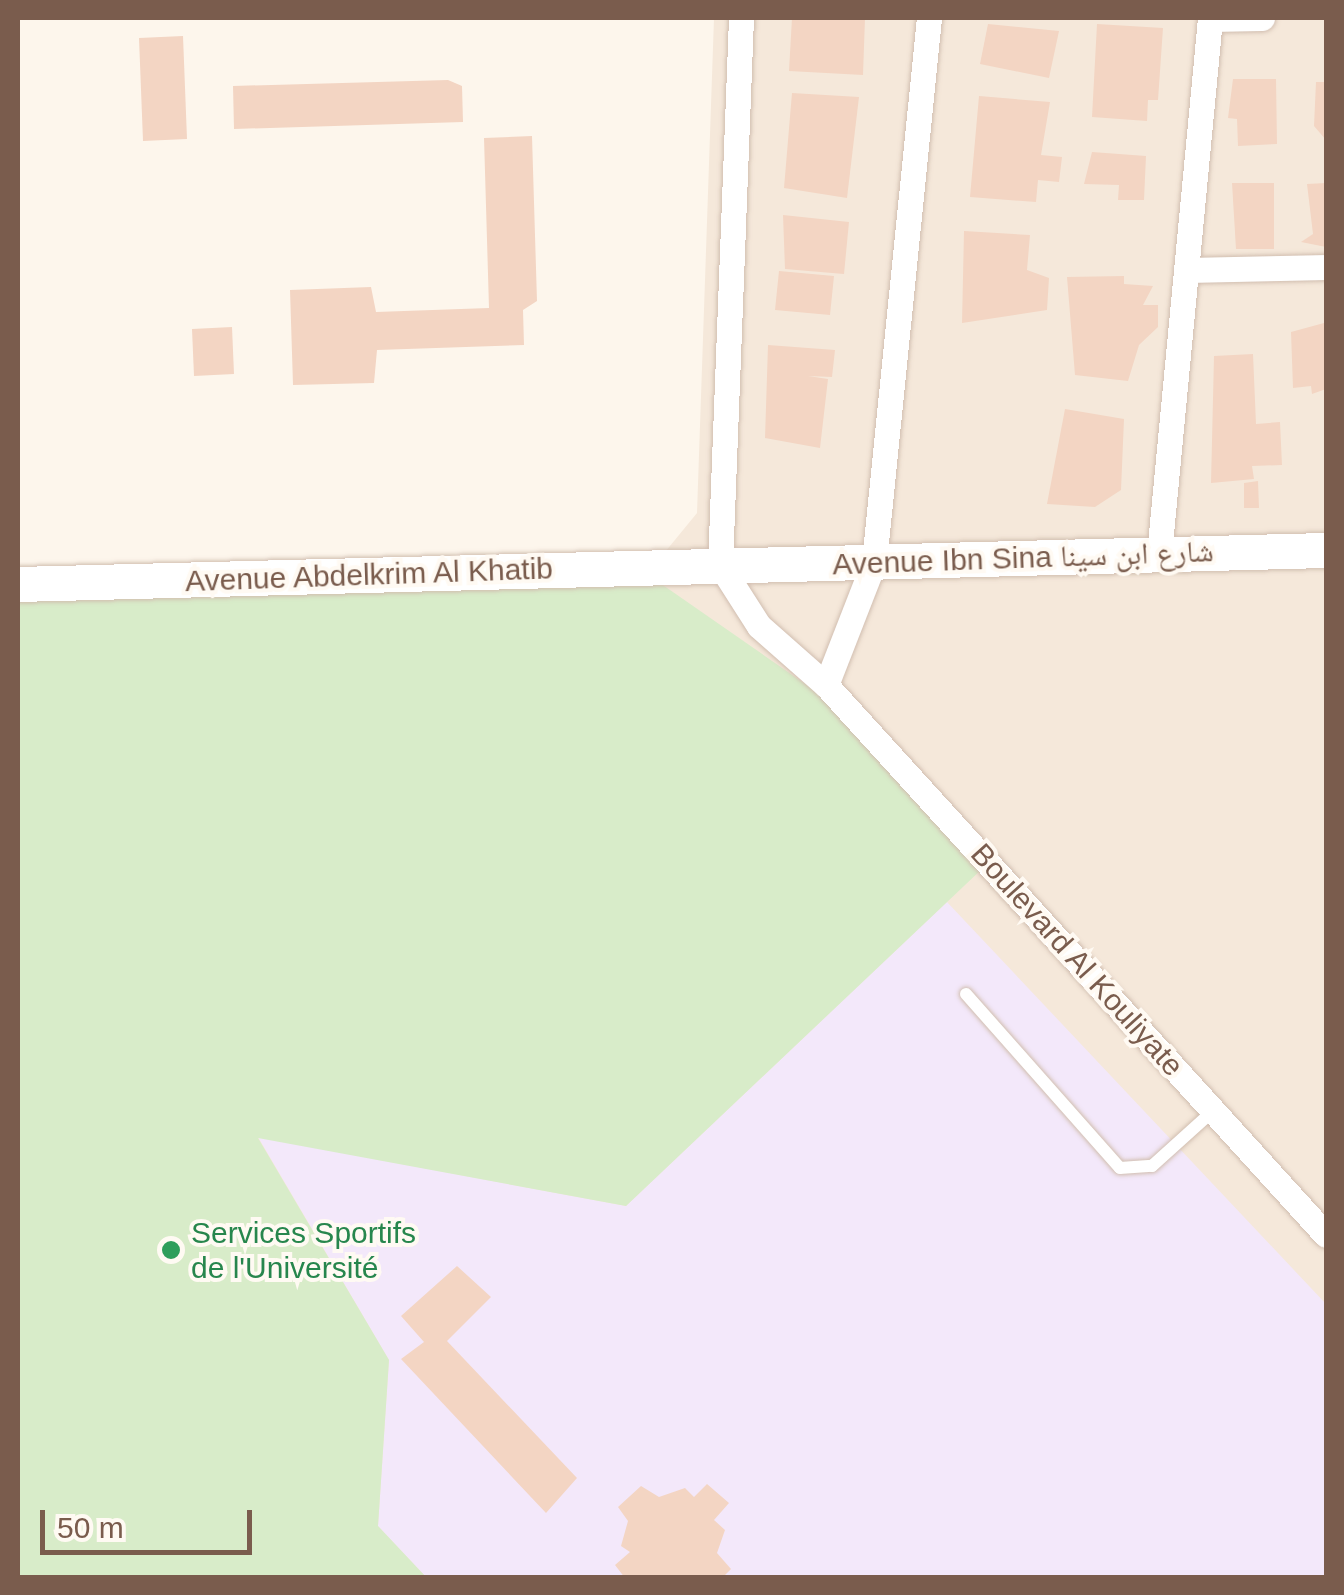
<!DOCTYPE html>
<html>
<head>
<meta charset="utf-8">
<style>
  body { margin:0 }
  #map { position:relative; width:1344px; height:1595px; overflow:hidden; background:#fdf6ec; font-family:Helvetica,"Noto Naskh Arabic",sans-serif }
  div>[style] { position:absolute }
  .residential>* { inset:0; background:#f5e8da }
  .education>* { inset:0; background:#f3e8fa }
  .green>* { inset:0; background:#d8ecc9 }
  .building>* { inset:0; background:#f3d5c3 }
  .roads { filter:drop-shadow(0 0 2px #d1beb0) drop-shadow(0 0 2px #d1beb0) }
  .lane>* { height:12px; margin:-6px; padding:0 6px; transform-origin:6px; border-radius:6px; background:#fff }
  .street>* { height:25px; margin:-12.5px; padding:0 12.5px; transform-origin:12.5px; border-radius:12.5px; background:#fff }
  .secondary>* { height:35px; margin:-17.5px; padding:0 17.5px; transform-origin:17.5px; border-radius:17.5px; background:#fff }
  .dots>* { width:28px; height:28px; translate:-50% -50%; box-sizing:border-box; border:5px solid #fffaf3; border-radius:50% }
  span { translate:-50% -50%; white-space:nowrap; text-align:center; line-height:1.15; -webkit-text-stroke:8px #fffaf3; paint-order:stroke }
  .street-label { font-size:30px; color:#7a5c4d }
  .leisure-label { font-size:30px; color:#27864d }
  .left { translate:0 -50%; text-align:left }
  .frame { position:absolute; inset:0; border:20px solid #7a5c4d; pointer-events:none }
  .scale { position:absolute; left:40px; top:1510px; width:212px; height:45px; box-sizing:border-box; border:5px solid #7a5c4d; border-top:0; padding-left:12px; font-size:30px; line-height:35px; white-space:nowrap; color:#7a5c4d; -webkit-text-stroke:8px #fffaf3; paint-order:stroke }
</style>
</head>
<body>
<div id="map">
  <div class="residential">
    <div style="clip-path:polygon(714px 18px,1326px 18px,1326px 1577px,18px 1577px,18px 581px,647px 574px,697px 513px)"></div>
  </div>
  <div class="education">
    <div style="clip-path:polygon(947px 902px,1326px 1304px,1326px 1577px,426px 1577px,378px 1526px,389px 1360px,258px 1137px,626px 1206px)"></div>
  </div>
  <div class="green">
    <div style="clip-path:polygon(647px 574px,844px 711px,983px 868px,626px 1206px,258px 1138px,389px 1360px,378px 1526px,426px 1577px,18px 1577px,18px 581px)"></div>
  </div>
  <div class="building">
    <div style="clip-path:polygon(792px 18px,865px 18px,863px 75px,789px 71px)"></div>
    <div style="clip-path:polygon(988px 24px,1059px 31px,1049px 78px,980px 64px)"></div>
    <div style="clip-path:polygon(1097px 24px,1163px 28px,1158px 100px,1148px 100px,1147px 121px,1092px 117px)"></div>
    <div style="clip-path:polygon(183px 36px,187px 139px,143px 141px,139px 38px)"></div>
    <div style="clip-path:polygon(1233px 79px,1276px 79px,1277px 144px,1238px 146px,1237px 119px,1228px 118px)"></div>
    <div style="clip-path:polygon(448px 80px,462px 86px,463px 122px,234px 129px,233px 86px)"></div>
    <div style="clip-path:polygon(1316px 82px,1326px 82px,1326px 140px,1314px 126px)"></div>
    <div style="clip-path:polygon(792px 93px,859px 97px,847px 198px,784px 188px)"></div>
    <div style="clip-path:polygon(979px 96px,1050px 102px,1041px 155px,1062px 157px,1059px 182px,1038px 180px,1036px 202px,970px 197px)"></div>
    <div style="clip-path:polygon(532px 136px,537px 301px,523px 310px,524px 345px,377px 350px,374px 383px,293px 385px,290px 290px,371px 287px,376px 312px,489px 308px,484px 138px)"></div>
    <div style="clip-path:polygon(1092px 152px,1146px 156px,1144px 200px,1118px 200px,1119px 185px,1084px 184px)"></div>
    <div style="clip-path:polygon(1232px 183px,1274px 183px,1274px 249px,1236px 249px)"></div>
    <div style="clip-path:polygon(1326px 183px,1326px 247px,1301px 242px,1313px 234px,1307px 184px)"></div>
    <div style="clip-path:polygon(783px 215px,849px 222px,844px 274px,785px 269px)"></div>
    <div style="clip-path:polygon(964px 231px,1030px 235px,1027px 270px,1049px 278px,1047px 310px,962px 323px)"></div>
    <div style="clip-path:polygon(779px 271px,834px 276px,830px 315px,775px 310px)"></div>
    <div style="clip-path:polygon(1124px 276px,1124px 284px,1153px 286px,1143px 305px,1158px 305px,1158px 327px,1139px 345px,1128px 381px,1075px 375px,1067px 277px)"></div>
    <div style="clip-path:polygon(1324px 323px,1326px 389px,1312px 394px,1311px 386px,1293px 388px,1291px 332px)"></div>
    <div style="clip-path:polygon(232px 327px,234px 374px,194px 376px,192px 329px)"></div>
    <div style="clip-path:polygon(768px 345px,835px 350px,832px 377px,808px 376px,828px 379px,820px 448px,765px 438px)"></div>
    <div style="clip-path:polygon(1253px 354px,1256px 424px,1280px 422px,1282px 465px,1252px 466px,1254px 479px,1211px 483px,1214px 356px)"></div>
    <div style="clip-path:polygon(1065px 409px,1124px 419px,1121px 490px,1095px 507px,1047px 504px)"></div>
    <div style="clip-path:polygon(1258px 481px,1259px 508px,1244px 508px,1244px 483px)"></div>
    <div style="clip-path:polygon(457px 1266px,491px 1297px,447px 1341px,577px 1478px,546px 1513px,401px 1359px,424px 1342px,401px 1316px)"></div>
    <div style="clip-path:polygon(707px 1484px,729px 1503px,714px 1520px,725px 1530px,717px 1553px,731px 1569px,722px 1578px,625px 1578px,615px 1565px,630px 1552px,621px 1546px,628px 1521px,618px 1507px,641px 1486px,659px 1497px,685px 1488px,694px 1497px)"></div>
  </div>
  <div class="roads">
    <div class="lane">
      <div style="left:966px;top:994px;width:232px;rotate:48.5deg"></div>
      <div style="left:1120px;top:1168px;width:32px;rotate:-4deg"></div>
      <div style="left:1152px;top:1166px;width:84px;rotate:-42.1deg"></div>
    </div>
    <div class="street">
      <div style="left:741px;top:18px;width:547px;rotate:92.2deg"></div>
      <div style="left:720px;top:565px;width:72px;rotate:57.4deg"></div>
      <div style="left:759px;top:626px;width:89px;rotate:41.4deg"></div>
      <div style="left:826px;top:685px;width:743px;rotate:47.73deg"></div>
      <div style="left:1210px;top:19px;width:52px;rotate:-1.1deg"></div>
      <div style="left:1188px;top:270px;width:138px;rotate:-1.2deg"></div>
      <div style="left:1159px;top:554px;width:538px;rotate:-84.56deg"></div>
      <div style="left:826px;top:685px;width:132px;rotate:-68.7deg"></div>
      <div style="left:874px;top:562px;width:547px;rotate:-84.23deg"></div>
    </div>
    <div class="secondary">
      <div style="left:18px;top:584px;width:1308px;rotate:-1.49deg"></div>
    </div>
  </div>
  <div class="dots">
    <div style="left:171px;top:1250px;background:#2e9e5b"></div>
  </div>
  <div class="street-label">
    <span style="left:1023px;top:558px;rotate:-2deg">Avenue Ibn Sina شارع ابن سينا</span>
    <span style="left:369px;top:575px;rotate:-2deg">Avenue Abdelkrim Al Khatib</span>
    <span style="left:1077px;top:960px;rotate:48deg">Boulevard Al Kouliyate</span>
  </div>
  <div class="leisure-label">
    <span class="left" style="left:191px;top:1250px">Services Sportifs<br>de l'Université</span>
  </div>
  <div class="frame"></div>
  <div class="scale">50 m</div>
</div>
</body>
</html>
